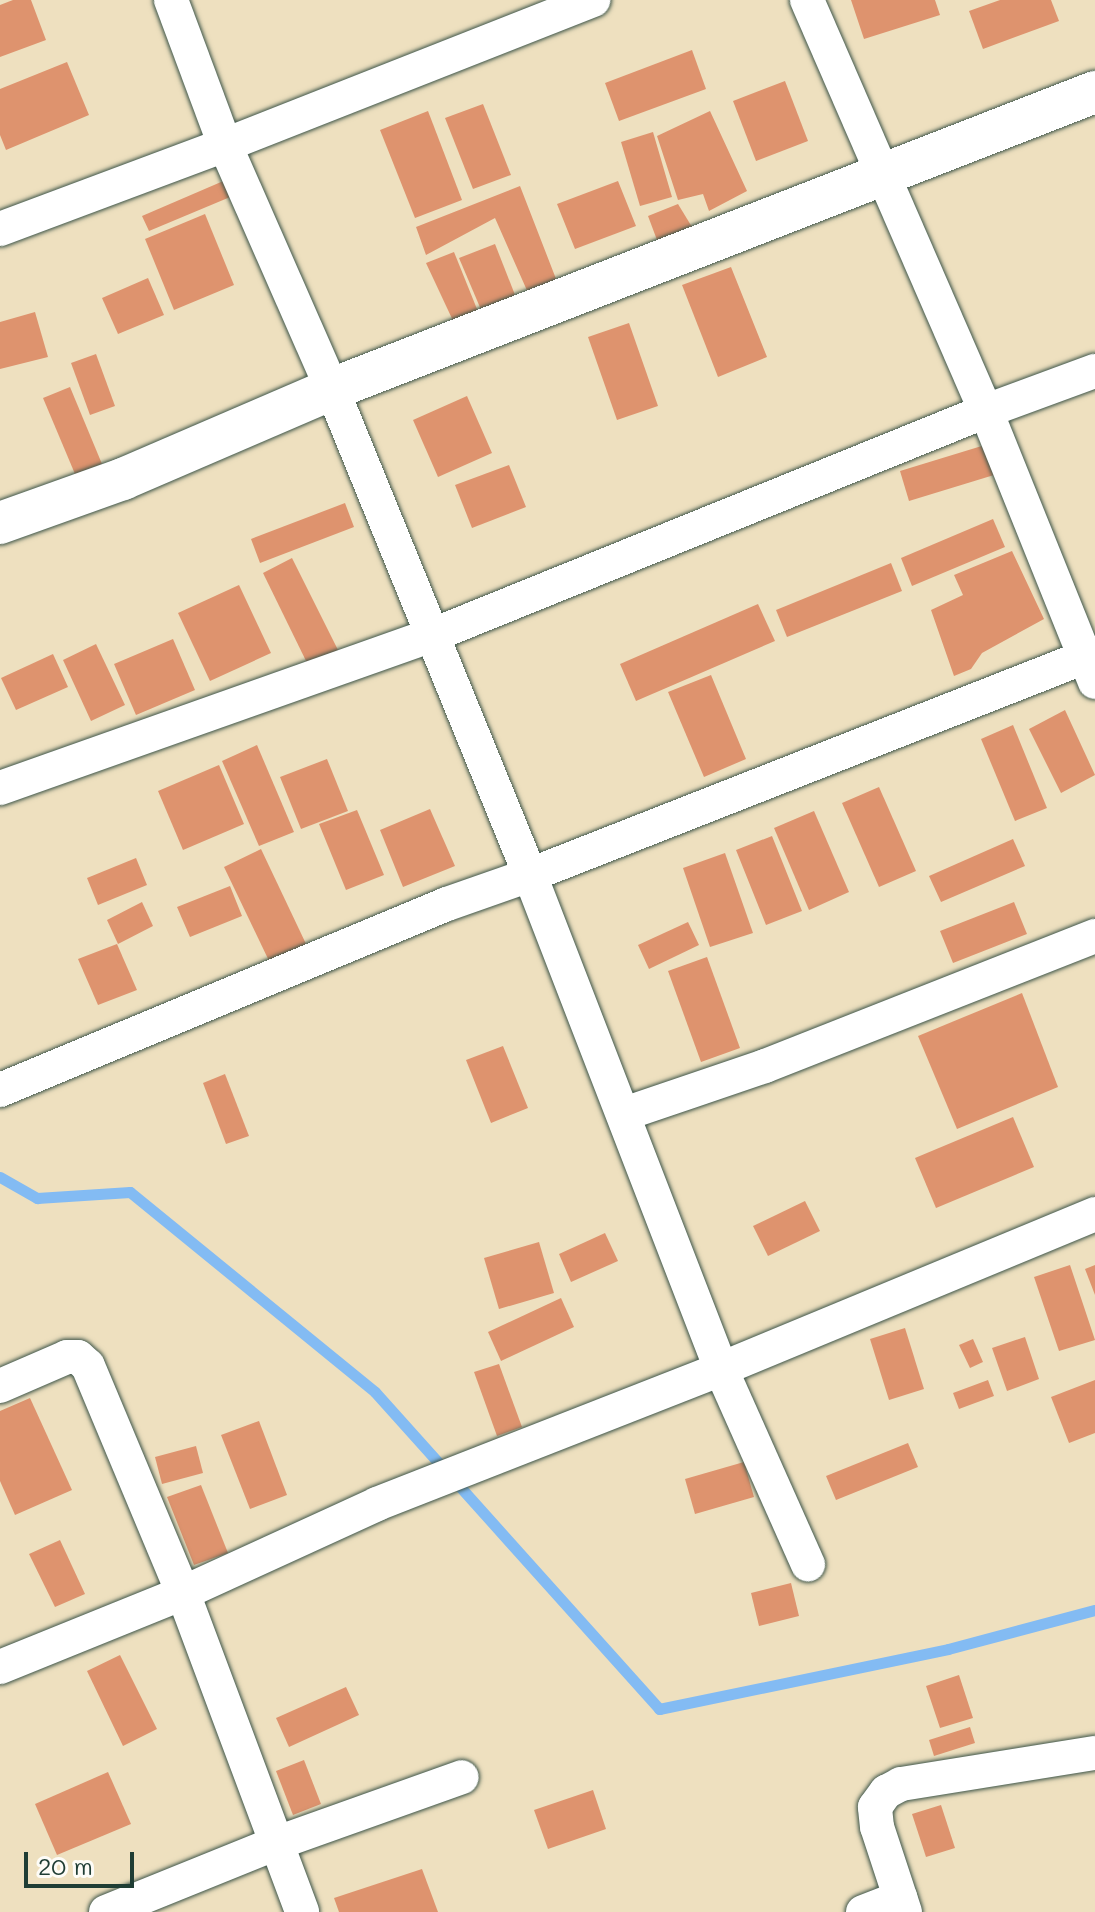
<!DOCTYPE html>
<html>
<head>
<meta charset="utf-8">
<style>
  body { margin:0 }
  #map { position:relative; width:1095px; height:1912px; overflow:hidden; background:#eee0bf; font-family:Mali,sans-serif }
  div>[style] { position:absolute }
  .stream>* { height:11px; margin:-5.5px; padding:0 5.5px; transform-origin:5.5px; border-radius:5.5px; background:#83bbf3 }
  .building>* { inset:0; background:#de936e }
  .roads { filter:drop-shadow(0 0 2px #3e5549) drop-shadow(0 0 2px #3e5549) }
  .minor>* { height:34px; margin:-17px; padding:0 17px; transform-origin:17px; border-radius:17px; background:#fff }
  .tertiary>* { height:42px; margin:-21px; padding:0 21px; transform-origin:21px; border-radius:21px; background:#fff }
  span { translate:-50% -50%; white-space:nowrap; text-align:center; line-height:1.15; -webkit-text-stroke:6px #fdfcf7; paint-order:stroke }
  .scale { position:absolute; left:24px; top:1852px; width:110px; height:36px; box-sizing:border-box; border:4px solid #1f3d34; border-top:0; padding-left:10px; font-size:24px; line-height:28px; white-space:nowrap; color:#1f3d34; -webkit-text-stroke:6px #fdfcf7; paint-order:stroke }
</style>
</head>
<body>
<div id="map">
  <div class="stream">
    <div style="left:0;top:1177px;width:43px;rotate:29.6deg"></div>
    <div style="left:37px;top:1198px;width:93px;rotate:-3.7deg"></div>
    <div style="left:130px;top:1192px;width:316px;rotate:39.2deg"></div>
    <div style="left:375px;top:1392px;width:426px;rotate:48.1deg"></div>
    <div style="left:659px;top:1709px;width:295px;rotate:-11.7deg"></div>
    <div style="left:948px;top:1649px;width:152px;rotate:-14.9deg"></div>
  </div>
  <div class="building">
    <div style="clip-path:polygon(13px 0,31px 0,46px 40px,0 57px,0 5px)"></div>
    <div style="clip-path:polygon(851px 0,935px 0,940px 15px,864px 39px)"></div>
    <div style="clip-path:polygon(1000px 0,1051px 0,1059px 21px,983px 49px,969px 11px)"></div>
    <div style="clip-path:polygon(692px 50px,706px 89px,619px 121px,605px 83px)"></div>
    <div style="clip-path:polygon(67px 62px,89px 115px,6px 150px,0 135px,0 89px)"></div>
    <div style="clip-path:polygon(785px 81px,808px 141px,756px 161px,733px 101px)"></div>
    <div style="clip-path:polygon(483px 104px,511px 175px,473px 189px,445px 118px)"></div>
    <div style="clip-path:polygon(428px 111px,462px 200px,415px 218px,380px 130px)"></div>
    <div style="clip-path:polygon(710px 111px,747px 191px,709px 211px,703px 194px,678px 200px,657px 136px)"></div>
    <div style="clip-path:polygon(653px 132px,672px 197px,640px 206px,621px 142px)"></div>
    <div style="clip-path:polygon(228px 179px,235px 195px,149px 231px,142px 216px)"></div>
    <div style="clip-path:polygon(618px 181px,636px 226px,575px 249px,557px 204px)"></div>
    <div style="clip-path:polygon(520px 186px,558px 284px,529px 295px,495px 218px,426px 255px,416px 227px)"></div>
    <div style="clip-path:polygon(678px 204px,692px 227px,657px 240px,648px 216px)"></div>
    <div style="clip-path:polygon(205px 214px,234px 285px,174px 310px,145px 239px)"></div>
    <div style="clip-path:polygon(495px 244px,517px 300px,482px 312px,459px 258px)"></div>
    <div style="clip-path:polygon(454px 252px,479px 314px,455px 325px,426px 263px)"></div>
    <div style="clip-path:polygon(731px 267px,767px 357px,718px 377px,682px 285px)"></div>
    <div style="clip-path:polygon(148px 278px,164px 315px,118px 334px,102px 298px)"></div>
    <div style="clip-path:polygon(35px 312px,48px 357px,0 369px,0 322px)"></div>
    <div style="clip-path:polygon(629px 323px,658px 406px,617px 420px,588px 337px)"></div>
    <div style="clip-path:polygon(96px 354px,115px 406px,90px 415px,71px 363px)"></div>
    <div style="clip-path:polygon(70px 387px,102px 464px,75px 474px,43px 398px)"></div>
    <div style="clip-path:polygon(467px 396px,492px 453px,438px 477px,413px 420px)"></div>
    <div style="clip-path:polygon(985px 445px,994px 475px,909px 501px,900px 471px)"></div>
    <div style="clip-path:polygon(509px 465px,526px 507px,472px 528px,455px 485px)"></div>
    <div style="clip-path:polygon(345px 503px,354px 527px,260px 563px,251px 539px)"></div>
    <div style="clip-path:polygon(993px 519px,1005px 547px,912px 586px,901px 558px)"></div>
    <div style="clip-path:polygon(1012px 551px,1044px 619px,982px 653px,971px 669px,954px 676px,931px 610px,963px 595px,954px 575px)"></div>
    <div style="clip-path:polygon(292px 558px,338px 650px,308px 665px,263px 573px)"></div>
    <div style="clip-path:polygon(891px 563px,902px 591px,787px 637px,776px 610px)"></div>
    <div style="clip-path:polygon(239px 585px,271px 653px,210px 681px,178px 613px)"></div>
    <div style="clip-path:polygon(758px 604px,775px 641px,636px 701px,620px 664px)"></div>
    <div style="clip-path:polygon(173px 639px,195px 690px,136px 715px,114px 664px)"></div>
    <div style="clip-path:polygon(96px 644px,125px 705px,91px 721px,63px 660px)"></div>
    <div style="clip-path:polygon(53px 654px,68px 687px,16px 710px,1px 678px)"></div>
    <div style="clip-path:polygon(711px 675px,746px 759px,704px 777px,668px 692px)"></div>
    <div style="clip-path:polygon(1065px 710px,1095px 775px,1061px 793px,1029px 729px)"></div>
    <div style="clip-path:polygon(1013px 725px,1047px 808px,1015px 821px,981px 739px)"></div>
    <div style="clip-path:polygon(257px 745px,294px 832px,259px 846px,222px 761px)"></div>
    <div style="clip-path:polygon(327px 759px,348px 811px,301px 829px,280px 777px)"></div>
    <div style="clip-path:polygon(219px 765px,244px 824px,183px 850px,158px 791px)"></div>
    <div style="clip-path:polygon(879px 787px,916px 871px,879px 887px,842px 803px)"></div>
    <div style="clip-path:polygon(430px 809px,455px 866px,403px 887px,380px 830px)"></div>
    <div style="clip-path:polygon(357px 810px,384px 875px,346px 890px,319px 824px)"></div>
    <div style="clip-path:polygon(814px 811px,849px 892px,809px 910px,774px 828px)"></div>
    <div style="clip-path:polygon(772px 836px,802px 911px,766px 925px,736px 850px)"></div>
    <div style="clip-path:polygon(1013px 839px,1025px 866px,941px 902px,929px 876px)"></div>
    <div style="clip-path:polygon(261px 849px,307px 946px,270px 963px,224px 867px)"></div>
    <div style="clip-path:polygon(725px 853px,753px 933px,710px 947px,683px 868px)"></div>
    <div style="clip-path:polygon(136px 858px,147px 885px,98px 905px,87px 878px)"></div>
    <div style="clip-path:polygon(230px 886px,242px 916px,190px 937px,177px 907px)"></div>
    <div style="clip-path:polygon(142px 902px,153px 926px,118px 944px,107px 920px)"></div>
    <div style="clip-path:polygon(1014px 902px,1027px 934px,953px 963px,940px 931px)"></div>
    <div style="clip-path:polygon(688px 922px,699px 945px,649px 969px,638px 945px)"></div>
    <div style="clip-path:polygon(117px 944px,137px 990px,98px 1005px,78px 959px)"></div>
    <div style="clip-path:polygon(707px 957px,740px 1048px,701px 1062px,668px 971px)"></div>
    <div style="clip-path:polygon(1022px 993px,1058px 1087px,957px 1129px,918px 1036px)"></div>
    <div style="clip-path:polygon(503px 1046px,528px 1108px,491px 1123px,466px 1060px)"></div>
    <div style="clip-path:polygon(225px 1074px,249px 1136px,226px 1144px,203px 1083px)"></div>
    <div style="clip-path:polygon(1013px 1117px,1034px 1167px,936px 1208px,915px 1158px)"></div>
    <div style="clip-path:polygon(805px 1201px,820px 1231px,768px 1256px,753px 1226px)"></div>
    <div style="clip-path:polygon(605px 1233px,618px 1261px,571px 1282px,559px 1254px)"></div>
    <div style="clip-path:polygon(539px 1242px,554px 1293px,499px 1309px,484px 1258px)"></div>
    <div style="clip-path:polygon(1070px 1265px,1095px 1340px,1059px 1351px,1034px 1277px)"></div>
    <div style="clip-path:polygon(1095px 1265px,1095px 1295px,1085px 1269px)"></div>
    <div style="clip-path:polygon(561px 1298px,574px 1327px,501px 1361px,488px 1332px)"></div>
    <div style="clip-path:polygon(905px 1328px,924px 1389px,889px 1400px,870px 1339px)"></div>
    <div style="clip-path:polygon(1025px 1337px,1039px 1379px,1007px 1391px,992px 1348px)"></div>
    <div style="clip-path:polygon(973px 1339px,983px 1362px,970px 1368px,959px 1345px)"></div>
    <div style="clip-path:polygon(499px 1364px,522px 1427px,497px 1436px,474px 1372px)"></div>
    <div style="clip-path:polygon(988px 1380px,994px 1396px,959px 1409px,953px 1393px)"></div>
    <div style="clip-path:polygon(1095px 1380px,1095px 1433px,1069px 1443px,1051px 1397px)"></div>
    <div style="clip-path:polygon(30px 1398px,72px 1490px,15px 1515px,0 1481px,0 1411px)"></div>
    <div style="clip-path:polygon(259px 1421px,287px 1495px,250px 1509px,221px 1435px)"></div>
    <div style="clip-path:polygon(908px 1443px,918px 1467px,836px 1500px,826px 1476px)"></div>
    <div style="clip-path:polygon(196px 1446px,203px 1473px,162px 1484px,155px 1457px)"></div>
    <div style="clip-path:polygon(744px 1462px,754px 1497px,695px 1514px,685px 1479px)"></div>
    <div style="clip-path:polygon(201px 1485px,228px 1553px,194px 1565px,167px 1497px)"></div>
    <div style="clip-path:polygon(60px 1540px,85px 1594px,55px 1607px,29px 1554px)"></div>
    <div style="clip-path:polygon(791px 1583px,799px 1616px,759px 1626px,751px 1593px)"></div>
    <div style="clip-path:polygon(120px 1655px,157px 1729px,123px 1746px,87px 1671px)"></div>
    <div style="clip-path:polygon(959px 1675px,973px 1718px,940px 1728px,926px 1686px)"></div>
    <div style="clip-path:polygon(346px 1687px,359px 1715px,289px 1747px,276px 1718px)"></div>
    <div style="clip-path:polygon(970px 1727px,975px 1743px,934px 1756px,929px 1740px)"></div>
    <div style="clip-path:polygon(304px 1760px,321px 1804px,293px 1815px,276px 1771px)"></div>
    <div style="clip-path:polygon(108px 1772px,131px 1824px,57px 1855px,35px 1804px)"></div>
    <div style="clip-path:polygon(593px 1790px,606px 1829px,548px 1849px,534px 1810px)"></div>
    <div style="clip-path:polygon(941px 1805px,955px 1848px,926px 1857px,912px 1814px)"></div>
    <div style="clip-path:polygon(422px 1869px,438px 1912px,339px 1912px,334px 1898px)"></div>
  </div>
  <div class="roads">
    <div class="minor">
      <div style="left:171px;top:0;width:155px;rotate:69.6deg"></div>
      <div style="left:225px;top:145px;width:266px;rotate:66.3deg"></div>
      <div style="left:332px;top:389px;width:525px;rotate:67.83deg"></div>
      <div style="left:530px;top:875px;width:530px;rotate:68.86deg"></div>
      <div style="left:721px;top:1369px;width:214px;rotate:66deg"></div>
      <div style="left:807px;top:0;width:448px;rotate:66.5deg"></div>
      <div style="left:986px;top:411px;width:292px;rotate:68.1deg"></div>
      <div style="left:0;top:229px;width:240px;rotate:-20.5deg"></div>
      <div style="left:225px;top:145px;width:396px;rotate:-21.5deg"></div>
      <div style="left:0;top:788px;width:459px;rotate:-19.5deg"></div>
      <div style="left:433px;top:635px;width:597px;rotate:-22.05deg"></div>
      <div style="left:986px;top:411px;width:116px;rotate:-20.2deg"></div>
      <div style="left:0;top:1090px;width:484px;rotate:-22.6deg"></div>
      <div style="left:447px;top:904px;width:88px;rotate:-19.3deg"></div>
      <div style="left:530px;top:875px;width:607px;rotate:-21.45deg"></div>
      <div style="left:624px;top:1114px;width:149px;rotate:-18.8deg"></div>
      <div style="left:765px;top:1066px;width:355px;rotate:-21.5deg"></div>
      <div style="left:0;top:1386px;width:73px;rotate:-23.4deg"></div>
      <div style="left:67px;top:1357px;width:11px"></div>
      <div style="left:78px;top:1357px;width:13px;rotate:42deg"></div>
      <div style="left:88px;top:1366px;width:246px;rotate:67.3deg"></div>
      <div style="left:183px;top:1593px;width:340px;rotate:69.5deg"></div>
      <div style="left:0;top:1667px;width:197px;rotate:-22deg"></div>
      <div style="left:183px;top:1593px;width:213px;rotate:-24.6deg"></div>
      <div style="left:377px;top:1504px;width:370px;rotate:-21.4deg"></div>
      <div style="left:721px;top:1369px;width:405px;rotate:-22.5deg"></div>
      <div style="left:106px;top:1912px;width:184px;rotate:-22deg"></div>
      <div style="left:277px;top:1843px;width:196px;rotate:-19.6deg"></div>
      <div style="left:863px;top:1912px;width:40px;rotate:-21deg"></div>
      <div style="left:905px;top:1912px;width:89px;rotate:-108.2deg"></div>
      <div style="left:877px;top:1827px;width:20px;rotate:-96deg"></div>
      <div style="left:875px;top:1807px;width:19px;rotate:-54deg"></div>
      <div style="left:886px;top:1792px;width:17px;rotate:-28deg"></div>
      <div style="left:901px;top:1784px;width:196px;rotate:-9.1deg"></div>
    </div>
    <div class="tertiary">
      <div style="left:0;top:523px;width:131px;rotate:-19.7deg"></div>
      <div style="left:123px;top:479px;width:228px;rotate:-23.3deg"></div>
      <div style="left:332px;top:389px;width:819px;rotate:-21.27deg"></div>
    </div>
  </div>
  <div class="scale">20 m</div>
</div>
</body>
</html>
